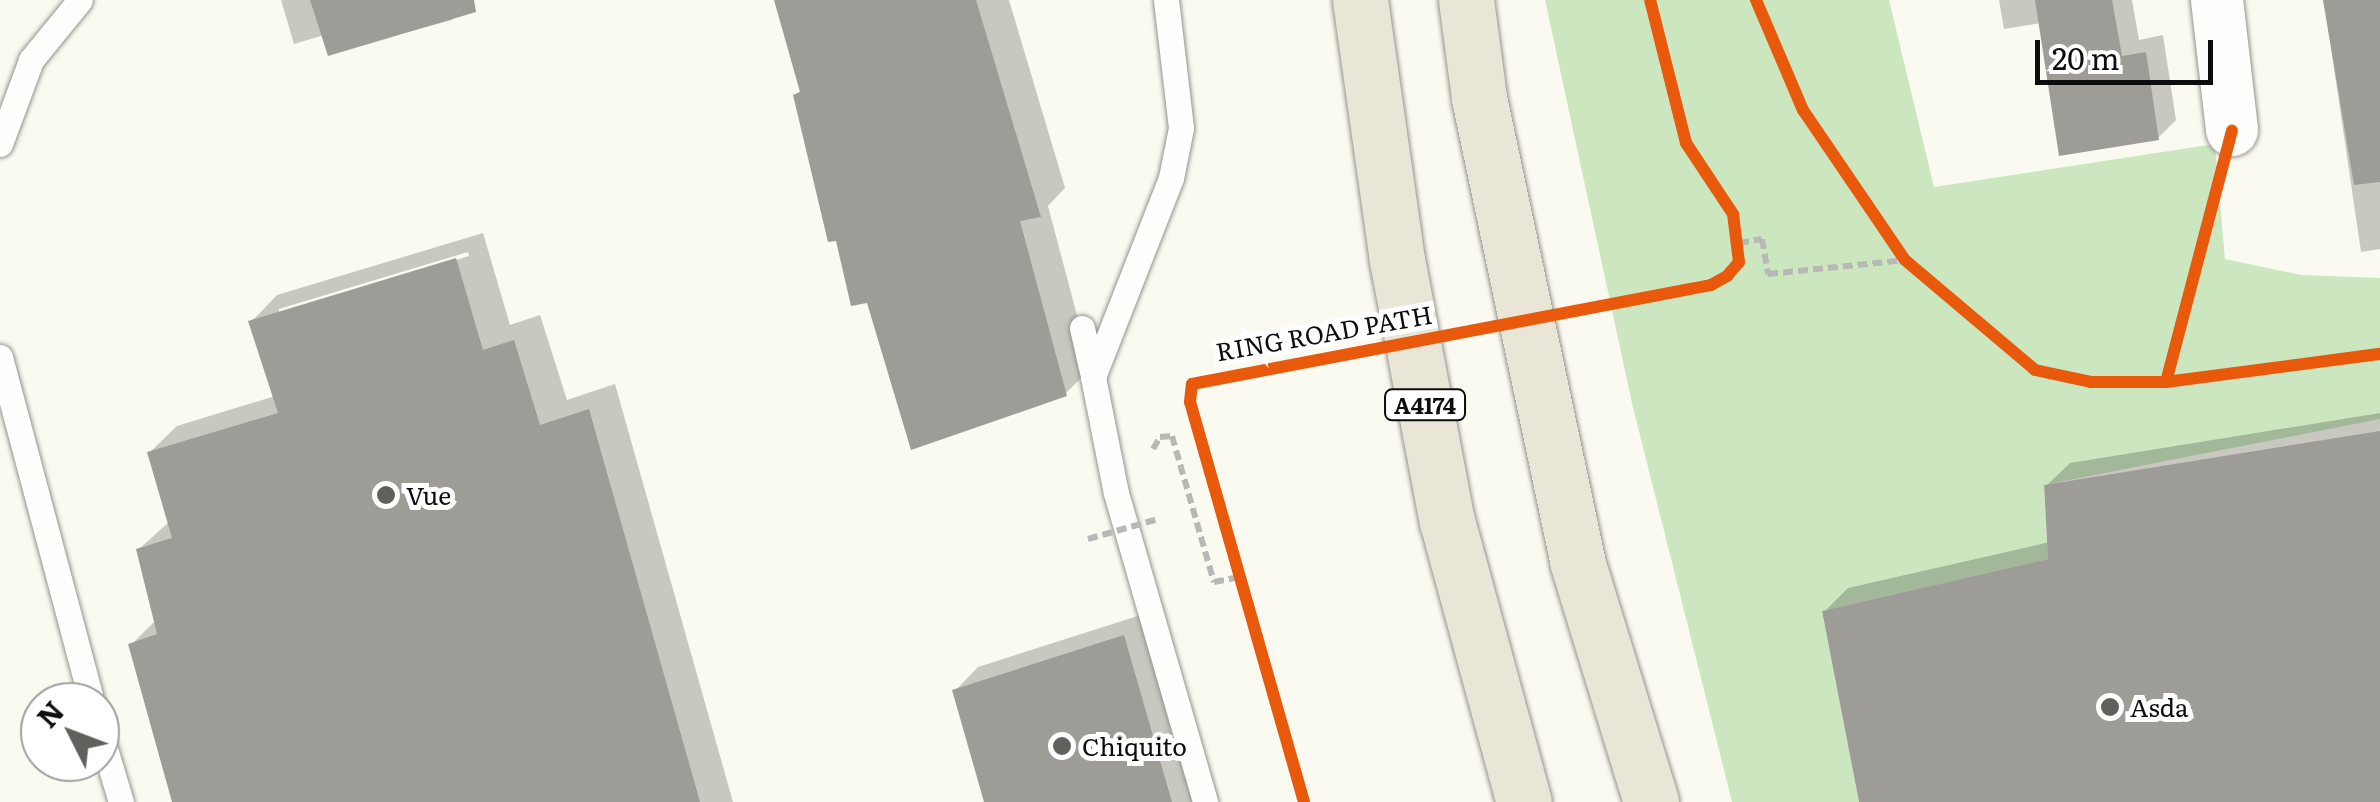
<!DOCTYPE html>
<html>
<head>
<meta charset="utf-8">
<style>
  body { margin:0 }
  #map { position:relative; width:2380px; height:802px; overflow:hidden; background:#fafaf1; font-family:Literata,serif }
  div>[style] { position:absolute }
  .forest>* { inset:0; background:#cce7c0 }
  .shadow>* { inset:0; background:#0003 }
  .building>* { inset:0; background:#9d9c97 }
  .path>* { height:6px; margin-top:-3px; transform-origin:0; background:repeating-linear-gradient(90deg,#b8b8b6 0 10px,transparent 0 15px) }
  .roads { filter:drop-shadow(0 0 2px #949490) drop-shadow(0 0 2px #949490) }
  .service>* { height:25px; margin:-12.5px; padding:0 12.5px; transform-origin:12.5px; border-radius:12.5px; background:#fefefd }
  .minor>* { height:52px; margin:-26px; padding:0 26px; transform-origin:26px; border-radius:26px; background:#fefefd }
  .trunk>* { height:55px; margin:-27.5px; padding:0 27.5px; transform-origin:27.5px; border-radius:27.5px; background:#eae6d7 }
  .path-bridge>* { height:6px; margin-top:-3px; transform-origin:0; background:repeating-linear-gradient(90deg,#b8b8b6 0 10px,transparent 0 15px) }
  .cycleway>* { height:12px; margin:-6px; padding:0 6px; transform-origin:6px; border-radius:6px; background:#e8590c }
  .dots>* { width:28px; height:28px; translate:-50% -50%; box-sizing:border-box; border:5px solid #fff; border-radius:50% }
  span { translate:-50% -50%; white-space:nowrap; text-align:center; line-height:1.15; -webkit-text-stroke:10px #fff; paint-order:stroke }
  .shield-label span { padding:2px 8px; background:#fff; border:2px solid; border-radius:8px; -webkit-text-stroke-width:0 }
  .shield-label { font-size:22px; color:#0d0d0d; font-weight:700 }
  .street-label { font-size:25px; color:#0d0d0d }
  .poi-label { font-size:25px; color:#0d0d0d }
  .left { translate:0 -50%; text-align:left }
  .north { position:absolute; left:20px; top:682px; width:100px; height:100px; box-sizing:border-box; background:#fff; border:2px solid #9e9e9e; border-radius:50%; rotate:312deg; font-size:28px; font-weight:700; line-height:40px; text-align:center; color:#0d0d0d }
  .north::after { content:''; display:block; margin:auto; width:35px; height:45px; background:#60605d; clip-path:polygon(50% 0,100% 100%,50% 72%,0 100%) }
  .scale { position:absolute; left:2035px; top:40px; width:178px; height:45px; box-sizing:border-box; border:5px solid #0d0d0d; border-top:0; padding-left:12px; font-size:30px; line-height:35px; white-space:nowrap; color:#0d0d0d; -webkit-text-stroke:8px #fff; paint-order:stroke }
</style>
</head>
<body>
<div id="map">
  <div class="forest">
    <div style="clip-path:polygon(1545px 0,1889px 0,1934px 187px,2215px 144px,2225px 259px,2301px 275px,2380px 278px,2380px 419px,2044px 485px,2048px 559px,1822px 611px,1859px 802px,1732px 802px,1632px 403px)"></div>
  </div>
  <div class="shadow">
    <div style="clip-path:polygon(281px 0,472px 0,452px 20px,330px 53px,324px 35px,294px 44px)"></div>
    <div style="clip-path:polygon(777px 0,1009px 0,1065px 188px,1048px 206px,1091px 368px,1065px 394px,869px 300px,838px 238px,795px 96px,802px 89px)"></div>
    <div style="clip-path:polygon(1999px 0,2132px 0,2139px 40px,2163px 35px,2176px 120px,2158px 138px,2041px 23px,2004px 29px)"></div>
    <div style="clip-path:polygon(2324px 0,2380px 0,2380px 249px,2361px 252px)"></div>
    <div style="clip-path:polygon(evenodd,483px 233px,510px 325px,540px 315px,567px 400px,615px 384px,733px 802px,175px 802px,131px 645px,156px 620px,139px 549px,170px 521px,150px 452px,177px 426px,275px 396px,251px 322px,277px 295px,483px 233px,468px 252px,469px 256px,279px 314px,279px 309px,468px 252px)"></div>
    <div style="clip-path:polygon(2380px 413px,2380px 802px,1861px 802px,1824px 612px,1848px 588px,2050px 542px,2046px 486px,2070px 463px)"></div>
    <div style="clip-path:polygon(1147px 613px,1201px 802px,986px 802px,955px 691px,978px 667px)"></div>
  </div>
  <div class="building">
    <div style="clip-path:polygon(310px 0,474px 0,476px 12px,328px 56px)"></div>
    <div style="clip-path:polygon(774px 0,976px 0,1041px 217px,1020px 221px,1067px 396px,911px 450px,867px 303px,851px 306px,836px 241px,828px 242px,793px 95px,800px 92px)"></div>
    <div style="clip-path:polygon(2035px 0,2112px 0,2122px 56px,2146px 52px,2159px 140px,2059px 156px)"></div>
    <div style="clip-path:polygon(2323px 0,2380px 0,2380px 182px,2354px 185px)"></div>
    <div style="clip-path:polygon(456px 258px,483px 350px,514px 340px,540px 425px,589px 409px,700px 802px,172px 802px,128px 644px,157px 634px,136px 549px,172px 538px,147px 452px,278px 413px,248px 321px)"></div>
    <div style="clip-path:polygon(2380px 431px,2380px 802px,1859px 802px,1822px 611px,2048px 559px,2044px 485px)"></div>
    <div style="clip-path:polygon(1124px 635px,1172px 802px,984px 802px,952px 690px)"></div>
  </div>
  <div class="path">
    <div style="left:1739px;top:243px;width:23px;rotate:-10deg"></div>
    <div style="left:1762px;top:239px;width:36px;rotate:80deg"></div>
    <div style="left:1768px;top:274px;width:138px;rotate:-5.8deg"></div>
    <div style="left:1153px;top:449px;width:14px;rotate:-60deg"></div>
    <div style="left:1160px;top:437px;width:12px;rotate:-5deg"></div>
    <div style="left:1172px;top:436px;width:152px;rotate:74deg"></div>
    <div style="left:1214px;top:582px;width:26px;rotate:-11deg"></div>
  </div>
  <div class="roads">
    <div class="service">
      <div style="left:1166px;top:0;width:129px;rotate:83.3deg"></div>
      <div style="left:1181px;top:128px;width:51px;rotate:101.3deg"></div>
      <div style="left:1171px;top:178px;width:214px;rotate:111.4deg"></div>
      <div style="left:1093px;top:377px;width:118px;rotate:78.8deg"></div>
      <div style="left:1116px;top:493px;width:322px;rotate:73.9deg"></div>
      <div style="left:0;top:144px;width:90px;rotate:-69.7deg"></div>
      <div style="left:31px;top:60px;width:77px;rotate:-50.8deg"></div>
      <div style="left:1082px;top:328px;width:49px;rotate:77.1deg"></div>
      <div style="left:0;top:357px;width:357px;rotate:75.1deg"></div>
      <div style="left:100px;top:732px;width:73px;rotate:73.3deg"></div>
    </div>
    <div class="minor">
      <div style="left:2217px;top:0;width:131px;rotate:83.4deg"></div>
    </div>
    <div class="trunk">
      <div style="left:1360px;top:0;width:263px;rotate:81.9deg"></div>
      <div style="left:1397px;top:260px;width:266px;rotate:79.2deg"></div>
      <div style="left:1447px;top:521px;width:291px;rotate:74.7deg"></div>
      <div style="left:1466px;top:0;width:99px;rotate:82.4deg"></div>
      <div style="left:1479px;top:98px;width:473px;rotate:78deg"></div>
      <div style="left:1577px;top:561px;width:252px;rotate:72.9deg"></div>
    </div>
  </div>
  <div class="path-bridge">
    <div style="left:1088px;top:539px;width:73px;rotate:-15.9deg"></div>
  </div>
  <div class="cycleway">
    <div style="left:1756px;top:0;width:120px;rotate:66.9deg"></div>
    <div style="left:1803px;top:110px;width:181px;rotate:55.8deg"></div>
    <div style="left:1905px;top:260px;width:170px;rotate:40.2deg"></div>
    <div style="left:2035px;top:370px;width:57px;rotate:12.1deg"></div>
    <div style="left:2091px;top:382px;width:75px"></div>
    <div style="left:2166px;top:382px;width:216px;rotate:-7.5deg"></div>
    <div style="left:2166px;top:382px;width:260px;rotate:-75.3deg"></div>
    <div style="left:1304px;top:802px;width:416px;rotate:-105.9deg"></div>
    <div style="left:1190px;top:402px;width:18px;rotate:-84deg"></div>
    <div style="left:1192px;top:384px;width:528px;rotate:-10.8deg"></div>
    <div style="left:1711px;top:285px;width:18px;rotate:-29deg"></div>
    <div style="left:1727px;top:276px;width:18px;rotate:-49deg"></div>
    <div style="left:1739px;top:262px;width:48px;rotate:-97.1deg"></div>
    <div style="left:1733px;top:214px;width:85px;rotate:-123.5deg"></div>
    <div style="left:1686px;top:143px;width:147px;rotate:-104.1deg"></div>
  </div>
  <div class="dots">
    <div style="left:386px;top:495px;background:#60605d"></div>
    <div style="left:2110px;top:707px;background:#60605d"></div>
    <div style="left:1062px;top:746px;background:#60605d"></div>
  </div>
  <div class="shield-label">
    <span style="left:1425px;top:405px">A4174</span>
  </div>
  <div class="street-label">
    <span style="left:1324px;top:333px;rotate:-10deg">RING ROAD PATH</span>
  </div>
  <div class="poi-label">
    <span class="left" style="left:406px;top:495px">Vue</span>
    <span class="left" style="left:2130px;top:707px">Asda</span>
    <span class="left" style="left:1082px;top:746px">Chiquito</span>
  </div>
  <div class="north">N</div>
  <div class="scale">20 m</div>
</div>
</body>
</html>
